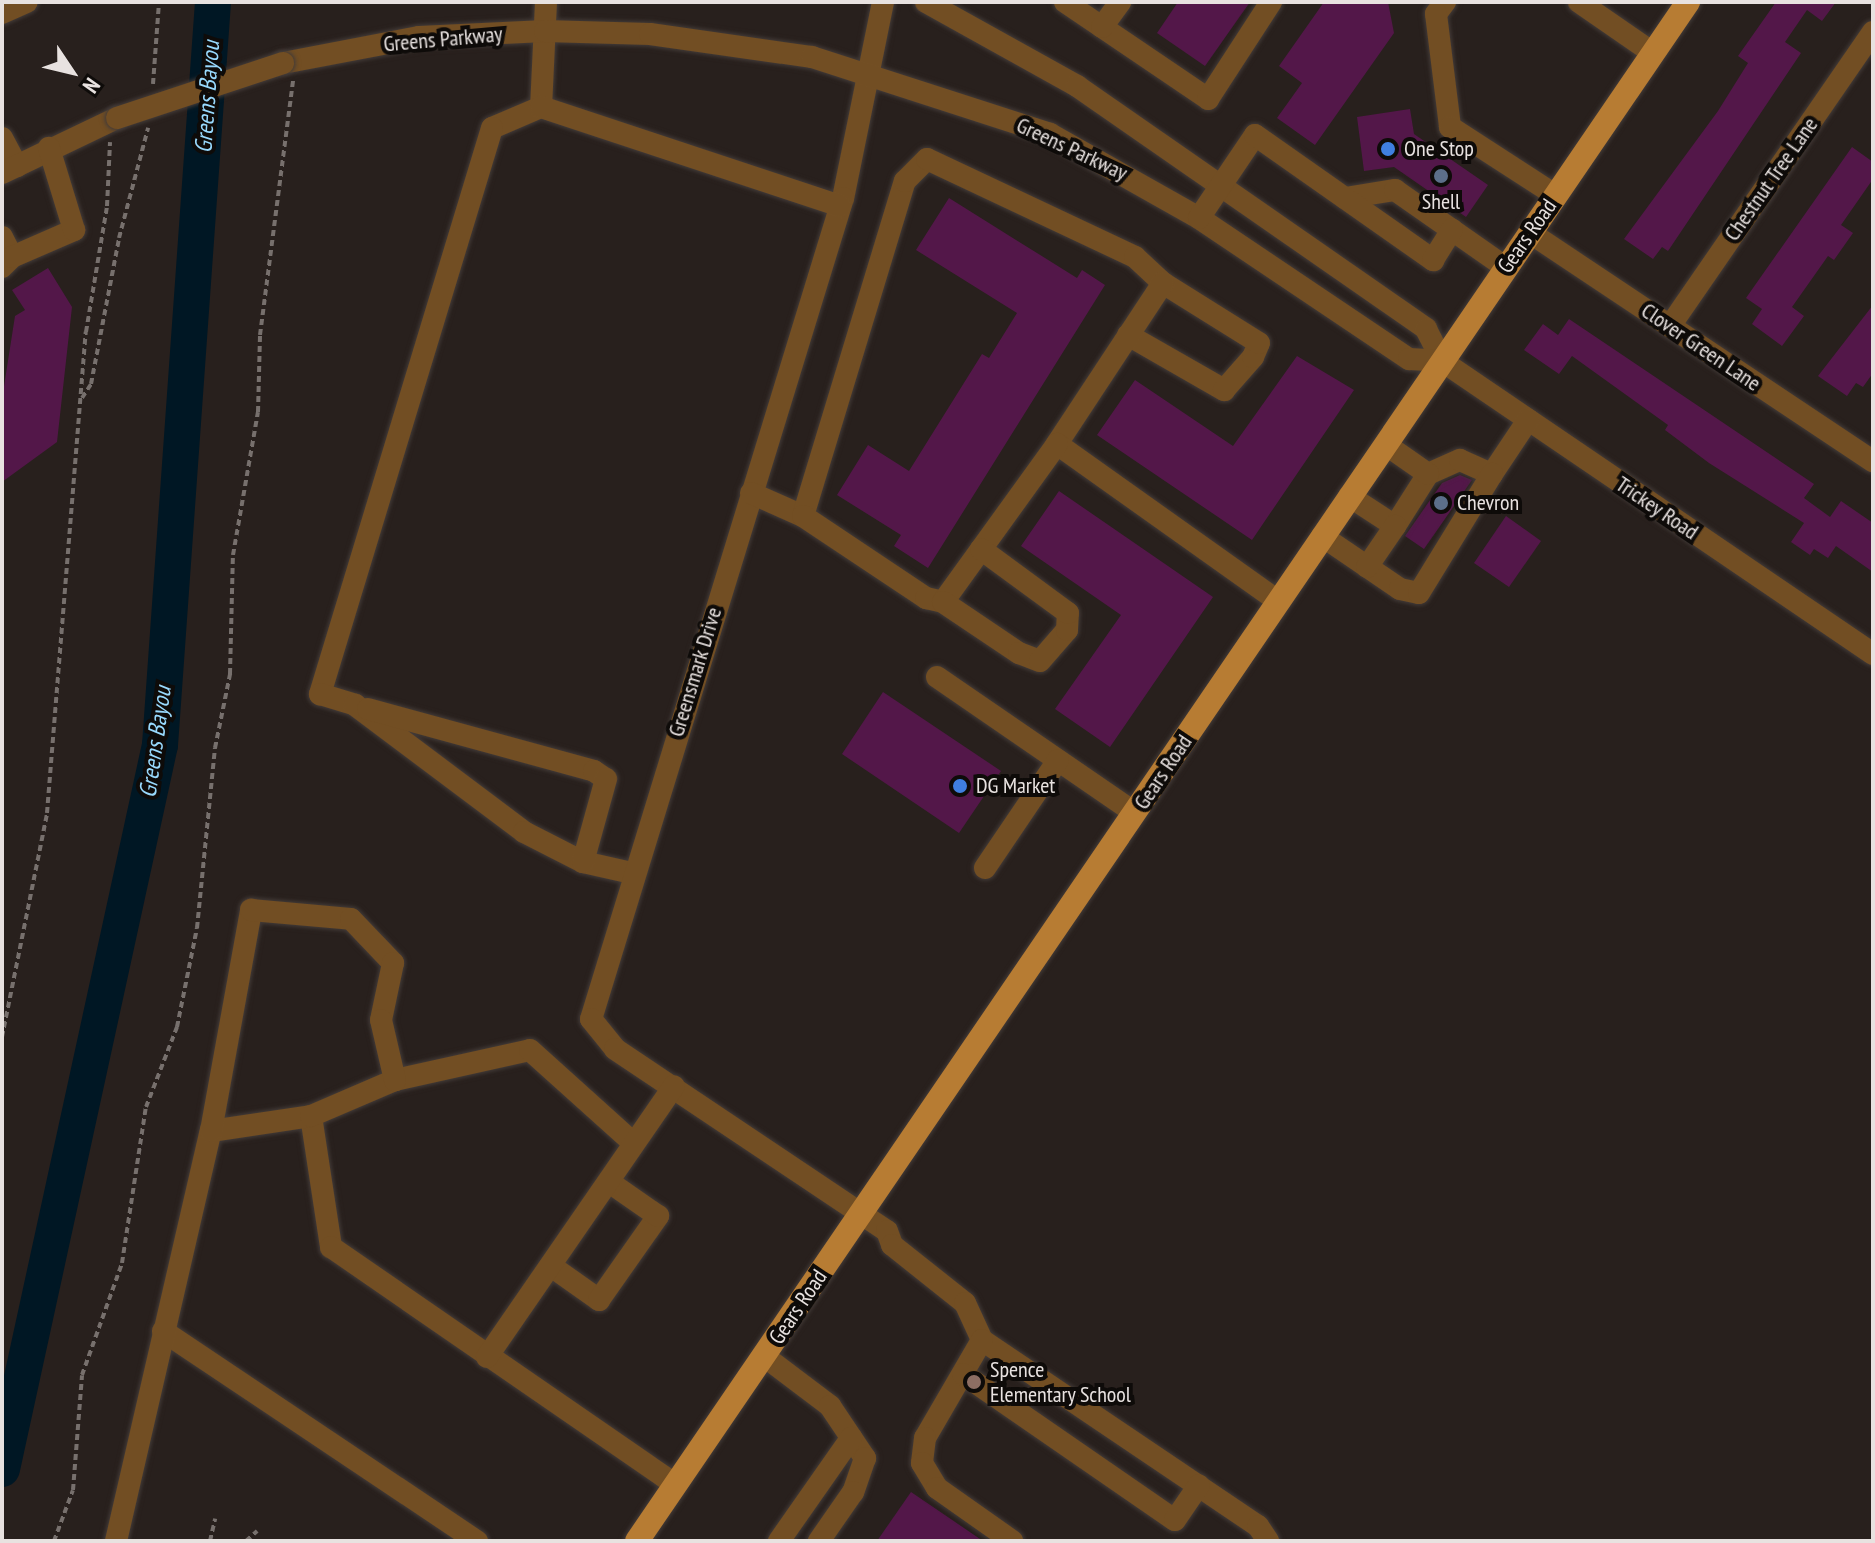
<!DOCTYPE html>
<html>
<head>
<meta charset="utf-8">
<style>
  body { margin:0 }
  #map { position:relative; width:1875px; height:1543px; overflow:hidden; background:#28201d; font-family:"PT Sans Narrow",sans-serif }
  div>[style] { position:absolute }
  .river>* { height:36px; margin:-18px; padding:0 18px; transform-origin:18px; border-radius:18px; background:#001724 }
  .building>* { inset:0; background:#531749 }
  .path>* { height:4px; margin-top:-2px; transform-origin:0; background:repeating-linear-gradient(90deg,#77706d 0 6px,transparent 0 10px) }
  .roads { filter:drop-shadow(0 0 2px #433b38) drop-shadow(0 0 2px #433b38) }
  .minor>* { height:22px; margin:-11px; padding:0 11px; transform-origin:11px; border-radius:11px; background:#724e23 }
  .major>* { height:24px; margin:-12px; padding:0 12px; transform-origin:12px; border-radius:12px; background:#b77c33 }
  .bridges { filter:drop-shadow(0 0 2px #433b38) drop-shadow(0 0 2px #433b38) }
  .minor-bridge>* { height:22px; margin:-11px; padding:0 11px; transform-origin:11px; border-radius:11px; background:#724e23 }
  .dots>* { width:22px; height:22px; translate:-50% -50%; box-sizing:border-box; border:4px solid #0e0b09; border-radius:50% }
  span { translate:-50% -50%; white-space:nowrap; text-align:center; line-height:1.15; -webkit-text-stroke:8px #0e0b09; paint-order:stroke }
  .street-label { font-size:22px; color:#e8e2e0 }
  .poi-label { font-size:22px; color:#e8e2e0 }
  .left { translate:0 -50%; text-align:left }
  .water-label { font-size:24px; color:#98d9fd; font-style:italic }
  .frame { position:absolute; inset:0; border:4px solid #e8e2e0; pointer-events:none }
  .north { position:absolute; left:32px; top:32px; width:80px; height:80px; -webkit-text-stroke:6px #0e0b09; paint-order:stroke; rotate:125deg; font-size:22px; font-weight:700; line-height:32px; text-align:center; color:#e8e2e0 }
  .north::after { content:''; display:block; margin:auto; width:28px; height:36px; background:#e8e2e0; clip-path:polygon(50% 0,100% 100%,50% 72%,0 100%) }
</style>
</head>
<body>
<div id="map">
  <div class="river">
    <div style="left:2px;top:1469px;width:741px;rotate:-77.69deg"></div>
    <div style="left:160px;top:745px;width:745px;rotate:-85.92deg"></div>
  </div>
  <div class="building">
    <div style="clip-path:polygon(1178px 2px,1250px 2px,1205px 66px,1157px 33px)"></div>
    <div style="clip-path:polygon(1324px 2px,1388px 2px,1394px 33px,1315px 145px,1277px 118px,1302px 83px,1279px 66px)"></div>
    <div style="clip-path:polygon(1776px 2px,1836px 2px,1822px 21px,1807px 10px,1785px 42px,1801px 53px,1668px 251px,1662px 247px,1653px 259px,1624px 239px,1718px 111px,1748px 63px,1738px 56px)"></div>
    <div style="clip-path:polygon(1410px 109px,1414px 134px,1488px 185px,1466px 217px,1394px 167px,1364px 171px,1357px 117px)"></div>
    <div style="clip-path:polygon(1852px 147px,1873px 162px,1873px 179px,1841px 225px,1853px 233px,1834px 260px,1828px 256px,1792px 307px,1804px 316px,1782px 346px,1752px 324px,1762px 309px,1746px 298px)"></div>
    <div style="clip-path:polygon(949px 198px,1077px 278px,1082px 270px,1105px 285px,928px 568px,894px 546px,901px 535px,837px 495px,868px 445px,909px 471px,982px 354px,989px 358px,1017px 313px,916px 250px)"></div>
    <div style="clip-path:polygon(48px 268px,72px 307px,57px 442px,2px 482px,2px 399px,15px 316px,25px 310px,12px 290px)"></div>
    <div style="clip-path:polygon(1873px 305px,1873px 373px,1863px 387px,1856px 383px,1847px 396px,1818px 376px)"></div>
    <div style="clip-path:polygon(1569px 319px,1814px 484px,1804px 498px,1830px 517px,1841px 501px,1873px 523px,1873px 572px,1836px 546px,1828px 558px,1814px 549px,1810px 555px,1791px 542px,1804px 523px,1709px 463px,1665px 430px,1668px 425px,1572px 356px,1559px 374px,1524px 350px,1543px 324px,1558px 335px)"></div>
    <div style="clip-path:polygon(1297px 356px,1354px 390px,1252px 540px,1097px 435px,1135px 380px,1233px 446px)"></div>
    <div style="clip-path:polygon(1460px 475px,1472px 480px,1424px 549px,1405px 536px,1442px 483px)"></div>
    <div style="clip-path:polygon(1059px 491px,1213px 597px,1110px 747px,1055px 709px,1121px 615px,1021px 546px)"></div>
    <div style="clip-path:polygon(1506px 516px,1541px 541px,1509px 587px,1474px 563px)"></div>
    <div style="clip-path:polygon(883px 692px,1001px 771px,959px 833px,842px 754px)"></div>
    <div style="clip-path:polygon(911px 1492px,983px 1541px,877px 1541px)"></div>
  </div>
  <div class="path">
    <div style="left:153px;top:84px;width:82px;rotate:-85.8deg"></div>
    <div style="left:82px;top:398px;width:17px;rotate:-57deg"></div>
    <div style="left:91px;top:384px;width:149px;rotate:-79.1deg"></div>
    <div style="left:119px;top:238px;width:114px;rotate:-75.2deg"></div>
    <div style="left:2px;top:1037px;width:228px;rotate:-78.6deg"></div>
    <div style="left:47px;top:813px;width:483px;rotate:-85.4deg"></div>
    <div style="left:86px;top:332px;width:128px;rotate:-80.5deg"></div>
    <div style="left:107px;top:206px;width:64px;rotate:-87.3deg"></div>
    <div style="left:54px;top:1541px;width:54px;rotate:-69.6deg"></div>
    <div style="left:73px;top:1490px;width:115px;rotate:-85.5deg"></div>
    <div style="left:82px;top:1375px;width:119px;rotate:-70.3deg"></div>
    <div style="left:122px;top:1263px;width:158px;rotate:-81.3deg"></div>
    <div style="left:146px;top:1107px;width:86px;rotate:-68.8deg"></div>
    <div style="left:177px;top:1027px;width:101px;rotate:-78.6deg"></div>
    <div style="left:197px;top:928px;width:181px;rotate:-84.3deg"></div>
    <div style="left:215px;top:748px;width:76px;rotate:-78.5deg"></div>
    <div style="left:230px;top:674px;width:119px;rotate:-88.6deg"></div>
    <div style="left:233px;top:555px;width:145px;rotate:-80.1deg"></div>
    <div style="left:258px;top:412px;width:77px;rotate:-88.5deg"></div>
    <div style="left:260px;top:335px;width:257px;rotate:-82.6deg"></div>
    <div style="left:210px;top:1541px;width:23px;rotate:-77deg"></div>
    <div style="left:246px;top:1541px;width:15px;rotate:-42deg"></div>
  </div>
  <div class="roads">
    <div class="minor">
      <div style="left:546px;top:2px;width:105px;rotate:92.7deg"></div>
      <div style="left:541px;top:107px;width:53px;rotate:156.8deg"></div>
      <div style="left:492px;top:128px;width:592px;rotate:106.9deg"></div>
      <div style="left:320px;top:694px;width:37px;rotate:17deg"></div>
      <div style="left:355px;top:705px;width:211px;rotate:36.9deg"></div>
      <div style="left:524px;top:832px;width:66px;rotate:27deg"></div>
      <div style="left:583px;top:862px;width:50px;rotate:12.7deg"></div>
      <div style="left:883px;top:2px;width:200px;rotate:101.5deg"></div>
      <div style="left:843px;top:198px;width:859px;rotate:107.06deg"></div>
      <div style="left:591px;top:1019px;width:38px;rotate:51deg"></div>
      <div style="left:615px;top:1049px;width:327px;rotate:33.8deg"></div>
      <div style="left:887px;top:1231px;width:15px;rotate:70deg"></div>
      <div style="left:892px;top:1245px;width:93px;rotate:38.5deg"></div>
      <div style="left:965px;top:1303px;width:41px;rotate:65.3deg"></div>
      <div style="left:982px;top:1340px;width:333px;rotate:34deg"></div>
      <div style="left:1258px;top:1526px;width:18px;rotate:56deg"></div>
      <div style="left:926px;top:2px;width:173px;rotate:29.1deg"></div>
      <div style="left:1077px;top:86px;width:425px;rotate:34.8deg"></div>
      <div style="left:1426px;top:329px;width:36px;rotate:63deg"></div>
      <div style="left:1442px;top:361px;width:521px;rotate:34.21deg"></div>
      <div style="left:1065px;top:2px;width:173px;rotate:34.1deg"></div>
      <div style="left:1208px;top:99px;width:116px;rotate:-57deg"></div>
      <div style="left:1445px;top:2px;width:15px;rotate:127deg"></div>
      <div style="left:1436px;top:14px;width:114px;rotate:82.9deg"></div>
      <div style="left:1450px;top:127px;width:125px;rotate:32.9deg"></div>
      <div style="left:1579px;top:2px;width:90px;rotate:34.6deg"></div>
      <div style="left:2px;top:13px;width:27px;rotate:-24deg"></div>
      <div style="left:1102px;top:27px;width:31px;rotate:-54deg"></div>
      <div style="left:283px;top:63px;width:138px;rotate:-10.8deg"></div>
      <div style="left:419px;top:37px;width:126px;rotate:-2.7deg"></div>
      <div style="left:545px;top:31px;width:105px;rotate:1.6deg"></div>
      <div style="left:650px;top:34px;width:164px;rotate:8.1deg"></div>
      <div style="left:812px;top:57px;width:250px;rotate:17.9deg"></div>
      <div style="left:1050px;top:134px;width:171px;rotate:29.4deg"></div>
      <div style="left:1199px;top:218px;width:253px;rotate:33.9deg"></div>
      <div style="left:1409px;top:359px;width:33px;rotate:3deg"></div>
      <div style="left:541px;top:107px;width:315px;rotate:18.3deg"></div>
      <div style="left:2px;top:138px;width:32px;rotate:62deg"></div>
      <div style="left:2px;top:173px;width:127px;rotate:-25.6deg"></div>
      <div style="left:1345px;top:198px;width:51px;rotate:-9.1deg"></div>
      <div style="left:1395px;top:190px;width:134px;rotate:35deg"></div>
      <div style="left:1199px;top:218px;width:100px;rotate:-56deg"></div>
      <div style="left:1255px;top:135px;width:218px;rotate:35.1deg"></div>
      <div style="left:1433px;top:260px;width:36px;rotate:-58deg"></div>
      <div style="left:1529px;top:232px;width:413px;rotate:33.7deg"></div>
      <div style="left:2px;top:237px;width:22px;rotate:63deg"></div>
      <div style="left:2px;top:267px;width:14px;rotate:-45deg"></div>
      <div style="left:12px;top:257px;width:68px;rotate:-23.5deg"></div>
      <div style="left:74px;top:230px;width:86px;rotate:-107deg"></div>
      <div style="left:1670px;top:326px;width:357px;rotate:-55.4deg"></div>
      <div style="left:1128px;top:335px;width:111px;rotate:29.8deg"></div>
      <div style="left:1224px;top:390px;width:44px;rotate:-48.7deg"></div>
      <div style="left:1253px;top:357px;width:15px;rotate:-67deg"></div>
      <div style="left:1259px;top:343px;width:113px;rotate:-148deg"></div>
      <div style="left:1428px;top:474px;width:35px;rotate:-24deg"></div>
      <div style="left:1460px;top:460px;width:35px;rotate:24deg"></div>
      <div style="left:1492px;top:474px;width:65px;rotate:-56.3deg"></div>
      <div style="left:751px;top:493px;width:57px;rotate:23.9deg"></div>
      <div style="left:803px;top:516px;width:350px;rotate:-73.1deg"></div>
      <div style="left:905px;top:181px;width:31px;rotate:-45deg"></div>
      <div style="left:927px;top:159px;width:230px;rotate:25.2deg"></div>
      <div style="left:1135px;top:257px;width:38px;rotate:43deg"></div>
      <div style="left:1163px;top:283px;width:193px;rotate:123.4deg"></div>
      <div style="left:1057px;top:444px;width:271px;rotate:35.4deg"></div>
      <div style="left:1349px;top:496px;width:55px;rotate:33.1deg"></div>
      <div style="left:1395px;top:526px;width:62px;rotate:-57.6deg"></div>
      <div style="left:1428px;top:474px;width:52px;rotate:-145.1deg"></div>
      <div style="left:803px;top:516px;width:148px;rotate:33.7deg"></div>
      <div style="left:926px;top:598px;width:17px;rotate:13deg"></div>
      <div style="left:943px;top:602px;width:195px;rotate:-54.2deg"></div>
      <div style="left:1322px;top:536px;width:94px;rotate:34.2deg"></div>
      <div style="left:1400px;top:589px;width:19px;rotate:12deg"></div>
      <div style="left:1419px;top:593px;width:140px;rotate:-58.5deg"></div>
      <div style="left:1367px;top:567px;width:50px;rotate:-55.7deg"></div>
      <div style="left:943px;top:602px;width:92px;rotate:33.9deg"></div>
      <div style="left:1019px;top:653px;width:22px;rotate:21deg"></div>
      <div style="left:1040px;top:661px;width:41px;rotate:-48.9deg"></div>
      <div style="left:1067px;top:630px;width:17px;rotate:-87deg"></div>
      <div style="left:1068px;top:613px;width:108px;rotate:-143.7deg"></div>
      <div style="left:937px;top:677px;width:240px;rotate:34.5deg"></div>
      <div style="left:368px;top:709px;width:234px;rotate:15.3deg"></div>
      <div style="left:594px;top:771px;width:14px;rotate:34deg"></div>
      <div style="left:606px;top:779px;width:86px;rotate:105.5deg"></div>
      <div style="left:985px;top:868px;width:130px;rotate:-55.9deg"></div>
      <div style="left:311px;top:1116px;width:133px;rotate:81.3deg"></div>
      <div style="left:331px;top:1247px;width:419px;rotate:34.6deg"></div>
      <div style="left:211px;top:1131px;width:101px;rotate:-8.5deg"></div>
      <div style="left:311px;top:1116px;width:91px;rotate:-23.2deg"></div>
      <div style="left:395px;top:1080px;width:138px;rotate:-12.5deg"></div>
      <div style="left:530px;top:1050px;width:137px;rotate:42deg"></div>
      <div style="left:551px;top:1266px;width:59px;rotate:35.3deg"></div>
      <div style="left:599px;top:1300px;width:103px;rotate:-54.9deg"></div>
      <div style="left:658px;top:1216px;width:60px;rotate:-145.2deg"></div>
      <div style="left:163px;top:1331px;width:378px;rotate:33.8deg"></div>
      <div style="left:982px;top:1340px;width:113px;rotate:120.2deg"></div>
      <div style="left:925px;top:1438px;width:25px;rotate:97deg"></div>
      <div style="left:922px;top:1463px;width:29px;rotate:59deg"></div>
      <div style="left:937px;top:1488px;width:92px;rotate:35.2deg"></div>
      <div style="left:764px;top:1356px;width:83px;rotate:37.1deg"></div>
      <div style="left:830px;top:1406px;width:63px;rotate:56.1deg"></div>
      <div style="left:865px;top:1458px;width:36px;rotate:109deg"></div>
      <div style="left:853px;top:1492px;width:60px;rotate:124.8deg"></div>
      <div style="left:487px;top:1357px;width:329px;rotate:-55.4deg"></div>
      <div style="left:963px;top:1374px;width:257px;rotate:34.6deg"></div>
      <div style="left:1175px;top:1520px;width:42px;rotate:-55.6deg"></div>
      <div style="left:116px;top:1541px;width:421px;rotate:-77deg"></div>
      <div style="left:211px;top:1131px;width:225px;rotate:-79.7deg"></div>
      <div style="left:251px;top:910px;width:100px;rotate:5.1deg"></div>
      <div style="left:351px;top:919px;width:61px;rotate:46.3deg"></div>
      <div style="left:393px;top:963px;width:58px;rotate:101.9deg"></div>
      <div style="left:381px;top:1020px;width:62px;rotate:76.9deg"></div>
      <div style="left:779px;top:1541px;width:126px;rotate:-55deg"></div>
    </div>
    <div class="major">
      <div style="left:637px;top:1541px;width:1864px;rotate:-55.67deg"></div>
    </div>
  </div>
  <div class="bridges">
    <div class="minor-bridge">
      <div style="left:117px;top:118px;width:175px;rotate:-18.3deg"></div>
    </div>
  </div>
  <div class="dots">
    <div style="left:1388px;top:149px;background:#3f7fe0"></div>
    <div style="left:1441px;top:176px;background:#5c6f8a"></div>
    <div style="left:1441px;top:503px;background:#5c6f8a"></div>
    <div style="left:960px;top:786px;background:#3f7fe0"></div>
    <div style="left:974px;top:1382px;background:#8d6e63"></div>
  </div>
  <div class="street-label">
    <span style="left:443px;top:39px;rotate:-5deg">Greens Parkway</span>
    <span style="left:1072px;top:149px;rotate:25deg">Greens Parkway</span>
    <span style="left:1771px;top:179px;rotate:-55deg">Chestnut Tree Lane</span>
    <span style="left:1527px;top:236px;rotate:-55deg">Gears Road</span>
    <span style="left:1701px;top:347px;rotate:34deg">Clover Green Lane</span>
    <span style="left:1657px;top:508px;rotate:34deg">Trickey Road</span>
    <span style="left:695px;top:672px;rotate:-73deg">Greensmark Drive</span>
    <span style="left:1163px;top:772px;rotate:-56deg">Gears Road</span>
    <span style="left:798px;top:1307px;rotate:-56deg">Gears Road</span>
  </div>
  <div class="poi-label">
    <span class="left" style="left:1404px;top:149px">One Stop</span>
    <span style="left:1441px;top:202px">Shell</span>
    <span class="left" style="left:1457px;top:503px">Chevron</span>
    <span class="left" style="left:976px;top:786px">DG Market</span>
    <span class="left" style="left:990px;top:1382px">Spence<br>Elementary School</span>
  </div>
  <div class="water-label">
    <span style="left:207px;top:97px;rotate:-86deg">Greens Bayou</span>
    <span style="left:155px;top:742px;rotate:-82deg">Greens Bayou</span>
  </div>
  <div class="frame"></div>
  <div class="north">N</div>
</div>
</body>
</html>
